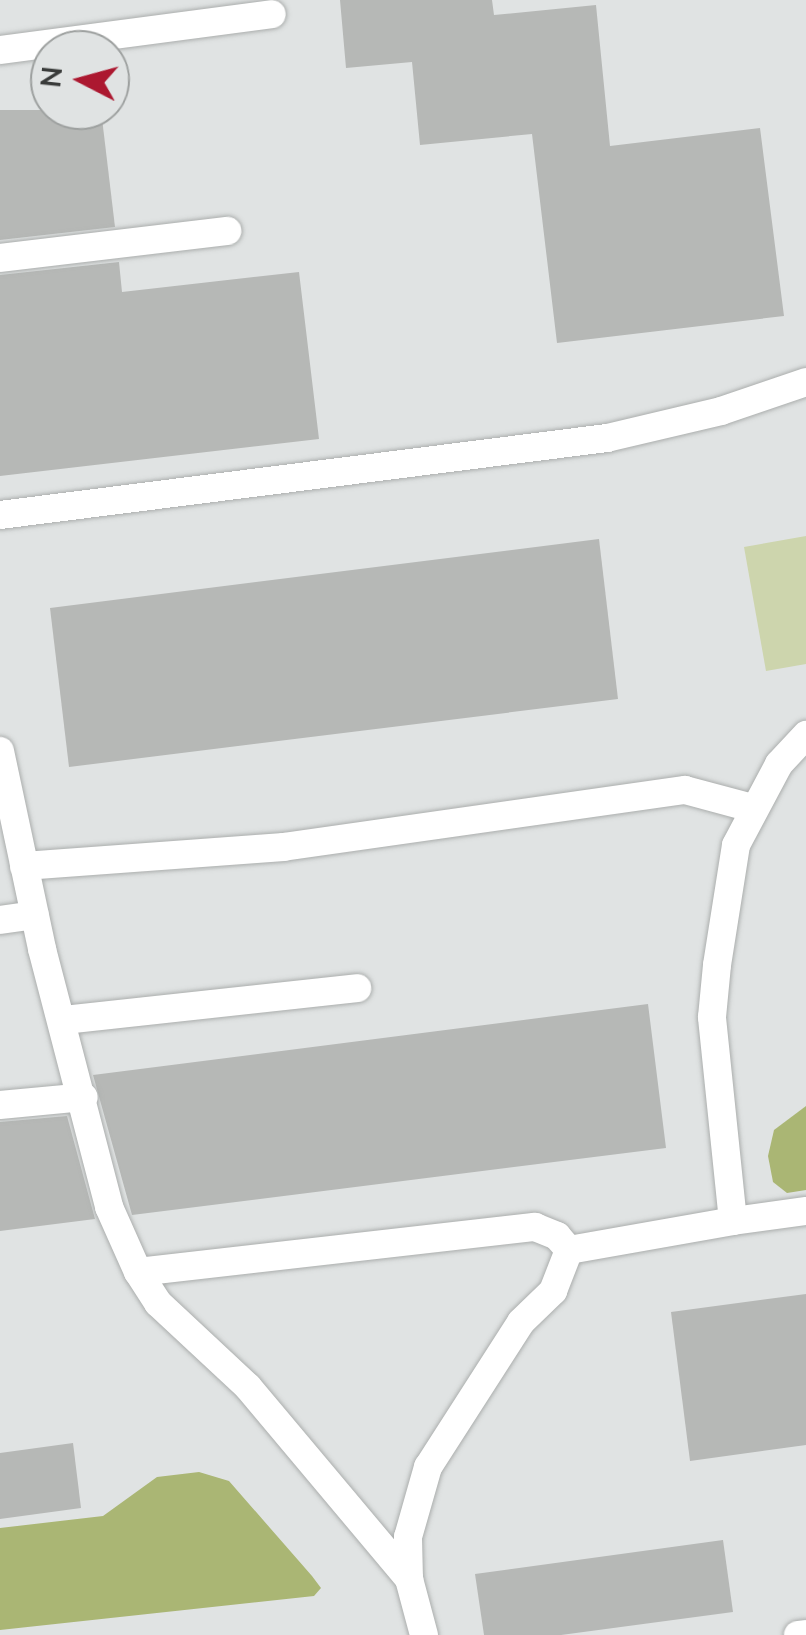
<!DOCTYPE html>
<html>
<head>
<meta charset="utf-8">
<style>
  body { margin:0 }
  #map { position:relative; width:806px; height:1635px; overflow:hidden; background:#e0e3e3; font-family:"Nunito Sans",sans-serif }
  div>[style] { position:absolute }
  .green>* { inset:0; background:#cdd5ad }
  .forest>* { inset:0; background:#aab674 }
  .building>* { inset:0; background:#b6b8b6 }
  .roads { filter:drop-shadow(0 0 2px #abaead) drop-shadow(0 0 2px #abaead) }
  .service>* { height:28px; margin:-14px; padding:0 14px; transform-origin:14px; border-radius:14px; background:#fff }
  span { translate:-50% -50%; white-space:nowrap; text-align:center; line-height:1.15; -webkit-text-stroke:8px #e0e3e3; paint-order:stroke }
  .north { position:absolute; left:30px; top:30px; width:100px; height:100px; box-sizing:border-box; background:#e0e3e3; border:2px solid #9da09f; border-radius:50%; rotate:276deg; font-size:28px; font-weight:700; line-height:40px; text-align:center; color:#393b3a }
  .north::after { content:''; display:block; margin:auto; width:35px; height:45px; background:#ac1830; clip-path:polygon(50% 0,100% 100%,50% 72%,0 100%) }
</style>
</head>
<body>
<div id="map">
  <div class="green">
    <div style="clip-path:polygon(806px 536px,806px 664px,766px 671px,744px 547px)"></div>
  </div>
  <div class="forest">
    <div style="clip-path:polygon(806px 1106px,806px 1190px,787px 1193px,773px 1182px,768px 1156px,774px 1130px)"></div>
    <div style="clip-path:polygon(199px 1472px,229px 1481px,312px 1576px,321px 1588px,314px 1596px,0 1630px,0 1528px,103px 1516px,157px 1477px)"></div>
  </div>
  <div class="building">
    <div style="clip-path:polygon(340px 0,492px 0,494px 15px,596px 5px,610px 146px,760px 128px,784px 316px,557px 343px,532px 134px,420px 145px,412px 62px,346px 68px)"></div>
    <div style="clip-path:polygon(0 110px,101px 110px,115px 227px,0 240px)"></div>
    <div style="clip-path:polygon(119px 262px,122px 292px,299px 272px,319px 439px,0 476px,0 275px)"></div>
    <div style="clip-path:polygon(599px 539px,618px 699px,69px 767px,50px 608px)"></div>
    <div style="clip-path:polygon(648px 1004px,666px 1148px,395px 1182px,132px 1215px,93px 1075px)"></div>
    <div style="clip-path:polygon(67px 1116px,95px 1219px,0 1231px,0 1122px)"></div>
    <div style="clip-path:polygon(806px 1294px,806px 1445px,690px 1461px,671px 1312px)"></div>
    <div style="clip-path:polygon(73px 1443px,81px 1508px,0 1519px,0 1453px)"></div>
    <div style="clip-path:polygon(723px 1540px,733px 1612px,561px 1635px,484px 1635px,475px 1574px)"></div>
  </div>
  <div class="roads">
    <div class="service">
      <div style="left:0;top:50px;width:274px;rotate:-7.5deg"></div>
      <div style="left:0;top:258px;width:229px;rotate:-6.8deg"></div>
      <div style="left:0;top:515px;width:612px;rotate:-7.23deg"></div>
      <div style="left:607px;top:438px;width:117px;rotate:-13.3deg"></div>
      <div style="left:721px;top:411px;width:90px;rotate:-18.8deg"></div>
      <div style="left:0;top:751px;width:202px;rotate:78deg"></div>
      <div style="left:42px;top:949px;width:267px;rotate:75.4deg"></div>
      <div style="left:109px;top:1207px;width:71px;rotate:66deg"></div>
      <div style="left:138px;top:1272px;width:400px;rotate:-6.5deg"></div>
      <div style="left:535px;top:1227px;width:24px;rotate:22deg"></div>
      <div style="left:557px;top:1236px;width:18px;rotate:49deg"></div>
      <div style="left:24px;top:866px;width:260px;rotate:-4.2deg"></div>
      <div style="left:283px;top:847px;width:406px;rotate:-8.1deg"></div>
      <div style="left:685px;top:790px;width:69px;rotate:15deg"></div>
      <div style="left:0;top:920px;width:35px;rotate:-8deg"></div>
      <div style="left:64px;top:1020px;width:295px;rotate:-6.2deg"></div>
      <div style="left:0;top:1105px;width:84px;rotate:-5.4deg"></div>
      <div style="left:733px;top:1221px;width:74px;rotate:-7.8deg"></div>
      <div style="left:569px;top:1250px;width:167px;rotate:-10deg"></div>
      <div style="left:733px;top:1221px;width:205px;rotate:-95.9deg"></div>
      <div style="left:712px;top:1017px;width:52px;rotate:-84.5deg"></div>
      <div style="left:717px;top:965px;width:121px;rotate:-81deg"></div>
      <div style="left:736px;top:845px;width:92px;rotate:-62deg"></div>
      <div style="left:779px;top:764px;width:40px;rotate:-47deg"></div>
      <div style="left:138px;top:1272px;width:37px;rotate:57deg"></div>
      <div style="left:158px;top:1303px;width:123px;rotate:43deg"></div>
      <div style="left:248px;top:1387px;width:251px;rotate:50deg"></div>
      <div style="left:424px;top:1635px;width:58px;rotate:-105deg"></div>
      <div style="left:409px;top:1579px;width:42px;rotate:-91.4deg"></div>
      <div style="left:408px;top:1537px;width:73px;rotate:-74.1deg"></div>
      <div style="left:428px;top:1467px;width:172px;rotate:-57.3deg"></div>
      <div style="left:521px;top:1322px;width:45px;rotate:-44.1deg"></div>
      <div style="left:553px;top:1291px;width:44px;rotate:-68.7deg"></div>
      <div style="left:798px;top:1635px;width:8px;rotate:-7deg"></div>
    </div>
  </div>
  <div class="north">N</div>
</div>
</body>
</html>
